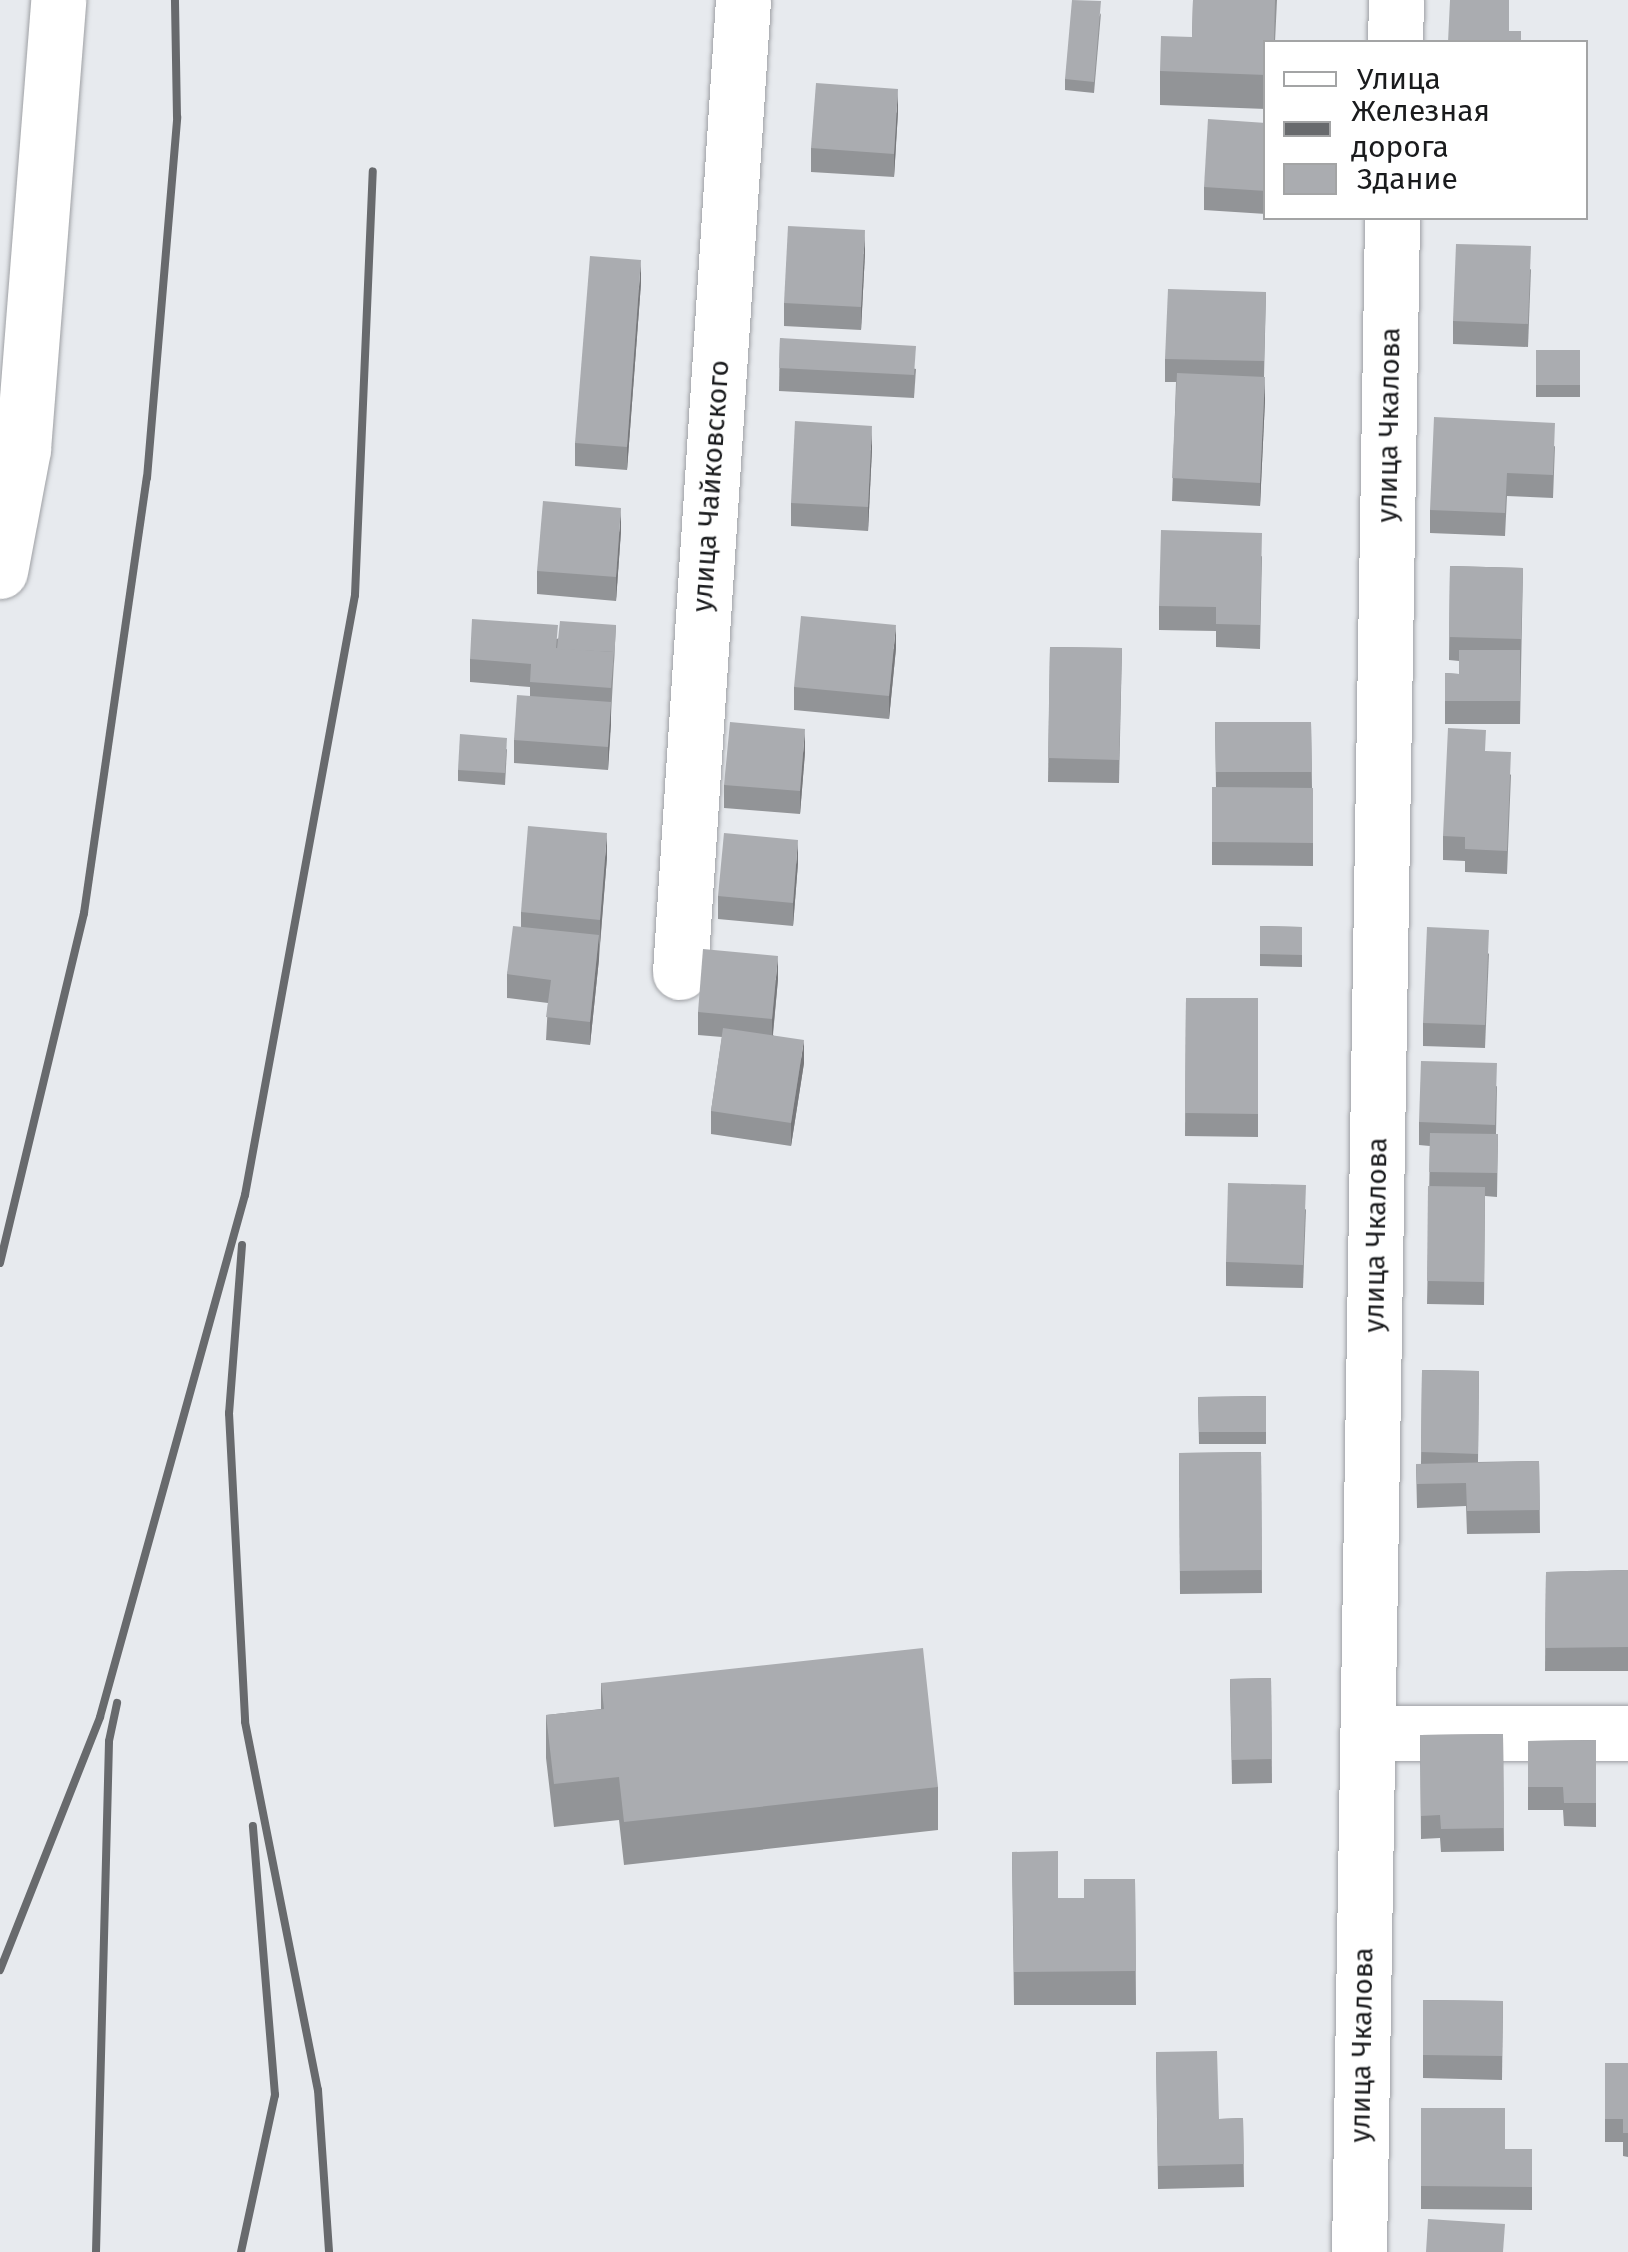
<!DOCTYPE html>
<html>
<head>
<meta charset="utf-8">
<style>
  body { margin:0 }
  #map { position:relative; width:1628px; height:2252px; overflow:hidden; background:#e7eaee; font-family:"Fira Sans",sans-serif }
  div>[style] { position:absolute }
  .roads { filter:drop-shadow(0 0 2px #9ea0a4) drop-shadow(0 0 2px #9ea0a4) }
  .minor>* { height:55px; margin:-27.5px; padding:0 27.5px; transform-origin:27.5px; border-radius:27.5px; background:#fff }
  .rail>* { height:8px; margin:-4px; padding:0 4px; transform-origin:4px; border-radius:4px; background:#686a6d }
  .wall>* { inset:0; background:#929497 }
  .shaded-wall>* { inset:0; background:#77787b }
  .building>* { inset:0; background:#aaacb0 }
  span { translate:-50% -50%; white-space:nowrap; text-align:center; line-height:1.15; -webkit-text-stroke:9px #fff; paint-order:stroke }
  .street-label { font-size:28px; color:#1a1b1d }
  .legend { position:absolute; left:1263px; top:40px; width:325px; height:180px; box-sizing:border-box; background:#fff; border:2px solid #a3a4a5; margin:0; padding:12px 18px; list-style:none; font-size:30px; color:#1a1b1d }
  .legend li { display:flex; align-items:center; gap:20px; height:50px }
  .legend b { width:50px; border:2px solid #a3a4a5 }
</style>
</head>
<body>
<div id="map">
  <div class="roads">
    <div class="minor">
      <div style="left:1395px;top:42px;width:42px;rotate:-88.6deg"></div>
      <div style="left:0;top:571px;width:124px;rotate:-79.3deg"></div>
      <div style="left:23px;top:449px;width:450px;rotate:-85.5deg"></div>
      <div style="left:680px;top:972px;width:974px;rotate:-86.29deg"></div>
      <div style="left:1368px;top:1733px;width:260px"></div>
      <div style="left:1359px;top:2252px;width:2034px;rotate:-89.07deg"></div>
    </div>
  </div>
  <div class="rail">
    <div style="left:242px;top:1245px;width:169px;rotate:94.4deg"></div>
    <div style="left:229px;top:1413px;width:309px;rotate:87deg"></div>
    <div style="left:245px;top:1722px;width:375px;rotate:78.8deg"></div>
    <div style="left:318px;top:2090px;width:162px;rotate:86.1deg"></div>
    <div style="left:0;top:1263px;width:360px;rotate:-76.5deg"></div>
    <div style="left:84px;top:913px;width:440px;rotate:-81.8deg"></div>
    <div style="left:147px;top:478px;width:362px;rotate:-85.2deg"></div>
    <div style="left:177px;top:117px;width:117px;rotate:-91deg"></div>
    <div style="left:0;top:1970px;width:272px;rotate:-68.4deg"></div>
    <div style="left:100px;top:1717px;width:542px;rotate:-74.48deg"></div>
    <div style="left:245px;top:1195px;width:610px;rotate:-79.61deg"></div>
    <div style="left:355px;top:595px;width:424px;rotate:-87.6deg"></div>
    <div style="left:96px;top:2252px;width:511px;rotate:-88.54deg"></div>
    <div style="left:109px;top:1741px;width:39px;rotate:-78deg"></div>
    <div style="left:241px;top:2252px;width:161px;rotate:-77.8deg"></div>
    <div style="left:275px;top:2095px;width:270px;rotate:-94.7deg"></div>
  </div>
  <div class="wall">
    <div style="clip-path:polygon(1193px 0,1277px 0,1275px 42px,1266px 42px,1266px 109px,1160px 105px,1160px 71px,1192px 37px)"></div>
    <div style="clip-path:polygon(1101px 13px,1094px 93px,1065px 90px,1065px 79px)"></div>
    <div style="clip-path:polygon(898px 112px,894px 177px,811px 172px,811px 148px)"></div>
    <div style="clip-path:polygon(1266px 123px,1266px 214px,1204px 210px,1204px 187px)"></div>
    <div style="clip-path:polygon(865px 253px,861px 330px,784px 326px,784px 303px)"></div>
    <div style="clip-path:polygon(1531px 269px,1528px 347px,1453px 344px,1453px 321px)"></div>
    <div style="clip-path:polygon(641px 283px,627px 470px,575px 466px,575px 443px)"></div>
    <div style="clip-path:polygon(1266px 292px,1264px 377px,1265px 400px,1260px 506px,1172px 501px,1176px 382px,1165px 382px,1165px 359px)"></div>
    <div style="clip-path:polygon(780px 338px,916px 369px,914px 398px,779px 391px)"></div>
    <div style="clip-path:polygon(1536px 350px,1580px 350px,1580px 397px,1536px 397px)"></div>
    <div style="clip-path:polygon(1555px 446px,1553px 498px,1507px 496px,1505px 536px,1430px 533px,1430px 510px)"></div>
    <div style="clip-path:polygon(872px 449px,868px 531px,791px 526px,791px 503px)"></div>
    <div style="clip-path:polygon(621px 531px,616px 601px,537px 594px,537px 571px)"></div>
    <div style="clip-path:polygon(1262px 556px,1260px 649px,1216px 647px,1216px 631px,1159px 630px,1159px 606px)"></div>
    <div style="clip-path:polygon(1450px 566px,1523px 568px,1520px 724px,1445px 724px,1445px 673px,1459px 674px,1459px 661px,1449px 660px)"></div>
    <div style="clip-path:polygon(616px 625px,608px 770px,514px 763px,514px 740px,530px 696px,530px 687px,470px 682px,470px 659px)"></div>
    <div style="clip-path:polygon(1050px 647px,1122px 648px,1119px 783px,1048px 782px)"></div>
    <div style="clip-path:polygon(896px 648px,889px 719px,794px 710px,794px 687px)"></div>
    <div style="clip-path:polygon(1215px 722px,1311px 722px,1312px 788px,1313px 788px,1313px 866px,1212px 865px,1212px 787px,1216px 787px)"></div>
    <div style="clip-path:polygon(507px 749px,505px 785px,458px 781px,458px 770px)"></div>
    <div style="clip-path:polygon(1486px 751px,1511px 775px,1507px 874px,1465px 872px,1465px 861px,1443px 860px,1443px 836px)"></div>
    <div style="clip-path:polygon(805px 752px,800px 814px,724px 808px,724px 785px)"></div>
    <div style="clip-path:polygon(607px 857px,599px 959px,590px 1045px,546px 1040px,548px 1003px,507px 998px,507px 974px,521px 927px,521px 912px)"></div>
    <div style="clip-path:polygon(798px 863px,793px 926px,718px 919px,718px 896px)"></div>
    <div style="clip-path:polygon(1260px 926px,1302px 927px,1302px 967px,1260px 966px)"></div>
    <div style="clip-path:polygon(1489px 953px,1485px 1048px,1423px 1046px,1423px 1023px)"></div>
    <div style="clip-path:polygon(778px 979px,773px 1035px,804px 1063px,791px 1146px,711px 1134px,711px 1111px,722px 1037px,698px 1035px,698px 1012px)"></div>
    <div style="clip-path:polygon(1186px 998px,1258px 998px,1258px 1137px,1185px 1136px)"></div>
    <div style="clip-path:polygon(1497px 1086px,1496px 1134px,1498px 1134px,1497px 1197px,1485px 1196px,1484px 1305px,1427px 1304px,1430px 1146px,1419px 1145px,1419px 1122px)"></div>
    <div style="clip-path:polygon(1306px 1209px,1303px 1288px,1226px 1286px,1226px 1262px)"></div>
    <div style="clip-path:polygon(1422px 1370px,1479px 1371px,1478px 1462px,1539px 1461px,1540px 1533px,1467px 1534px,1466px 1506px,1417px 1508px,1416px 1464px,1421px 1464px)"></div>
    <div style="clip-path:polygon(1266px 1396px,1266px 1444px,1199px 1444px,1198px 1397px)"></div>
    <div style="clip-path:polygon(1261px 1452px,1262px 1593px,1180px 1594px,1179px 1453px)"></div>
    <div style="clip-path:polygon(1628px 1570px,1628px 1671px,1545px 1671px,1546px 1572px)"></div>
    <div style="clip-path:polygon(1271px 1678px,1272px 1783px,1232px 1784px,1230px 1679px)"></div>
    <div style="clip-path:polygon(601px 1683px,938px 1787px,938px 1830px,624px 1865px,619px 1820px,554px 1827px,546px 1758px,546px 1715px,601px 1709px)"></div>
    <div style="clip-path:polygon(1503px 1734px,1504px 1851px,1441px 1852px,1440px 1838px,1421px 1839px,1420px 1735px)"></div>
    <div style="clip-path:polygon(1596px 1740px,1596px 1827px,1564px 1826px,1563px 1810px,1528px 1810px,1528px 1741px)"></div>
    <div style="clip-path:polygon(1012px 1852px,1058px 1898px,1084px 1898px,1135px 1879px,1136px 2005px,1014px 2005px)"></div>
    <div style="clip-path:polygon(1423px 2000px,1503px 2001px,1502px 2080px,1423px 2078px)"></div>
    <div style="clip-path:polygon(1156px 2052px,1219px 2119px,1243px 2118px,1244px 2187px,1158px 2189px)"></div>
    <div style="clip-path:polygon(1605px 2063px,1628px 2063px,1628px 2157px,1623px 2156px,1623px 2142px,1605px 2142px)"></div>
    <div style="clip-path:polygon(1421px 2108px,1505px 2149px,1532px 2149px,1532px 2210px,1421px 2209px)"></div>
  </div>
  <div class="shaded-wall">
    <div style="clip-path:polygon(898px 89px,898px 112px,894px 177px,894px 154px)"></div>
    <div style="clip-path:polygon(865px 230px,865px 253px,861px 330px,861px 307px)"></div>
    <div style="clip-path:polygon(641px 260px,641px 283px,627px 470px,627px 447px)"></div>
    <div style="clip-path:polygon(1265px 377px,1265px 400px,1260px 506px,1260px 483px)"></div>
    <div style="clip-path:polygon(872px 426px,872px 449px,868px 531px,868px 507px)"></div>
    <div style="clip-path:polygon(621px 508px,621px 531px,616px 601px,616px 577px)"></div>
    <div style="clip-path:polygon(896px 625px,896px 648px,889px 719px,889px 696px)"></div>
    <div style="clip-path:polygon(611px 702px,611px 725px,608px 770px,608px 747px)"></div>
    <div style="clip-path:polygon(805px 729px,805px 752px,800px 814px,800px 791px)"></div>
    <div style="clip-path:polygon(607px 833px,607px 857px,600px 943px,600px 920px)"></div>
    <div style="clip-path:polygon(798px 840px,798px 863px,793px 926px,793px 903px)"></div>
    <div style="clip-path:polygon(599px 935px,599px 959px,590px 1045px,590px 1022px)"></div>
    <div style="clip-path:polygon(778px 956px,778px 979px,772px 1042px,772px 1019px)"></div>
    <div style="clip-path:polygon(804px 1040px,804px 1063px,791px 1146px,791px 1123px)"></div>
  </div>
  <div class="building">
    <div style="clip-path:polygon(1072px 0,1101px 1px,1094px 82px,1065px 79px)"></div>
    <div style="clip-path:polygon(1193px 0,1275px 0,1274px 42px,1266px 42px,1266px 75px,1160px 71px,1161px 36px,1192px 37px)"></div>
    <div style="clip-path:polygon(1450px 0,1509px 0,1509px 31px,1521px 31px,1521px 42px,1448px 42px)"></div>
    <div style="clip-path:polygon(816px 83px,898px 89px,894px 154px,811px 148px)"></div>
    <div style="clip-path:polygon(1208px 119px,1266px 123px,1266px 191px,1204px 187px)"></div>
    <div style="clip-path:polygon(788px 226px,865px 230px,861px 307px,784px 303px)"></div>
    <div style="clip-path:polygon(1456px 244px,1531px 246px,1528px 324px,1453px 321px)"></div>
    <div style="clip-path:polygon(590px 256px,641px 260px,627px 447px,575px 443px)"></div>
    <div style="clip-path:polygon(1168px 289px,1266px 292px,1264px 361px,1165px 359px)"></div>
    <div style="clip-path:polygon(780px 338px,916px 346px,914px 375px,779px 368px)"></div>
    <div style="clip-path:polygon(1536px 350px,1580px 350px,1580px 385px,1536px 385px)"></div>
    <div style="clip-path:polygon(1177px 373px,1265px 377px,1260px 483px,1172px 478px)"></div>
    <div style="clip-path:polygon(1434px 417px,1555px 423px,1553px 475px,1507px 473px,1505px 513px,1430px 510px)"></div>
    <div style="clip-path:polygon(795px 421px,872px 426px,868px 507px,791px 503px)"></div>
    <div style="clip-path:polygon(543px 501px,621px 508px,616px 577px,537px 571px)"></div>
    <div style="clip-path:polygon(1161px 530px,1262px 533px,1260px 625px,1216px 624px,1216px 607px,1159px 606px)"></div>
    <div style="clip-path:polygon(1450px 566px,1523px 568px,1521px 639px,1449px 637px)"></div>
    <div style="clip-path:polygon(801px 616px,896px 625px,889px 696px,794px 687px)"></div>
    <div style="clip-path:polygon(472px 619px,558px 625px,556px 648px,614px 652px,611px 688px,530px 682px,531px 664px,470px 659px)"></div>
    <div style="clip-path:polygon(560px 621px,616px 625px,614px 664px,614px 652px,557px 649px)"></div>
    <div style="clip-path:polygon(1050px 647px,1122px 648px,1119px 760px,1048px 758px)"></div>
    <div style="clip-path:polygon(1459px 650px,1520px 650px,1520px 701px,1445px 701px,1445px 673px,1459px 674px)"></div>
    <div style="clip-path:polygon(517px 695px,611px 702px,608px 747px,514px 740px)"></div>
    <div style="clip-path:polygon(730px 722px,805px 729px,800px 791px,724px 785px)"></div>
    <div style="clip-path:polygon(1215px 722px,1311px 722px,1312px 772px,1216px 772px)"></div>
    <div style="clip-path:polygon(1448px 728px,1486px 730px,1485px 751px,1511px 752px,1507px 851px,1465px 849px,1465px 837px,1443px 836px)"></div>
    <div style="clip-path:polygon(460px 734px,507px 738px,505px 773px,458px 770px)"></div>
    <div style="clip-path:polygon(1212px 787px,1313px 788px,1313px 843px,1212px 842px)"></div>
    <div style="clip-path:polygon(528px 826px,607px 833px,600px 920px,521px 912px)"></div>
    <div style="clip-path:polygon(724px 833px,798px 840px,793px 903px,718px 896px)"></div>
    <div style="clip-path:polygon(513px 926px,599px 935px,590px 1022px,546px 1017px,551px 980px,507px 974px)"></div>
    <div style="clip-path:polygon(1260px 926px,1302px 927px,1302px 955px,1260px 954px)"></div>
    <div style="clip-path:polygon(1427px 927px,1489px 930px,1485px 1025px,1423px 1023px)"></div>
    <div style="clip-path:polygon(703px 949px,778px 956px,772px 1019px,698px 1012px)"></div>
    <div style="clip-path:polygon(1186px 998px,1258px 998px,1258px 1114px,1185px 1113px)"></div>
    <div style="clip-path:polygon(723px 1028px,804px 1040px,791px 1123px,711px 1111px)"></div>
    <div style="clip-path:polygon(1421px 1061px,1497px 1063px,1495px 1125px,1419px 1122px)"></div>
    <div style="clip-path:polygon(1430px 1133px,1498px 1134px,1497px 1173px,1429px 1172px)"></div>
    <div style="clip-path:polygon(1228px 1183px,1306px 1185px,1303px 1265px,1226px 1262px)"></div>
    <div style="clip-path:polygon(1428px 1186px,1485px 1187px,1484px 1282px,1427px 1281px)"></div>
    <div style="clip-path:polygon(1422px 1370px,1479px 1371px,1478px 1454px,1421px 1452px)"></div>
    <div style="clip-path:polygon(1266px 1396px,1266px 1432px,1199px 1432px,1198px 1397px)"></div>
    <div style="clip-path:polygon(1261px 1452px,1262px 1570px,1180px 1571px,1179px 1453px)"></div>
    <div style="clip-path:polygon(1539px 1461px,1540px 1510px,1467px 1511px,1466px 1483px,1417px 1484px,1416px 1464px)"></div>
    <div style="clip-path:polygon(1628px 1570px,1628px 1647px,1545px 1648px,1546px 1572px)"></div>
    <div style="clip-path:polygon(923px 1648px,938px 1787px,624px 1822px,619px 1777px,554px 1784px,546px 1715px,604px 1709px,601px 1683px)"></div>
    <div style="clip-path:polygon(1271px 1678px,1272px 1759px,1232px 1760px,1230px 1679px)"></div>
    <div style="clip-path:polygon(1503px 1734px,1504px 1828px,1441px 1829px,1440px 1815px,1421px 1816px,1420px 1735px)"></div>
    <div style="clip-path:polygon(1596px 1740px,1596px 1803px,1564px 1803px,1563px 1787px,1528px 1787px,1528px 1741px)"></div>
    <div style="clip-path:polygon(1058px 1851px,1058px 1898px,1084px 1898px,1084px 1879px,1135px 1879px,1136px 1971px,1014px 1972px,1012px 1852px)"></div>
    <div style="clip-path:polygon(1423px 2000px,1503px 2001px,1502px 2056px,1423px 2055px)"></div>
    <div style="clip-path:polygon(1217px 2051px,1219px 2119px,1243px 2118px,1244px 2164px,1158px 2166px,1156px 2052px)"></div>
    <div style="clip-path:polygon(1605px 2063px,1628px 2063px,1628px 2133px,1623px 2133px,1623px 2119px,1605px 2119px)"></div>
    <div style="clip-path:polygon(1421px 2108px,1505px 2108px,1505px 2149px,1532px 2149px,1532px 2187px,1421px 2186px)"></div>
    <div style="clip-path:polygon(1428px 2219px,1505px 2224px,1503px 2252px,1426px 2252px)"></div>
  </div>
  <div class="street-label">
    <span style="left:1389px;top:425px;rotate:-89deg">улица Чкалова</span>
    <span style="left:711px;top:486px;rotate:-86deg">улица Чайковского</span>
    <span style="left:1376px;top:1235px;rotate:-89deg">улица Чкалова</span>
    <span style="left:1362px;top:2045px;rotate:-89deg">улица Чкалова</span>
  </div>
  <ul class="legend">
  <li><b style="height:12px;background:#fff"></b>Улица</li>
  <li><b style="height:12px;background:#686a6d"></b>Железная дорога</li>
  <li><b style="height:28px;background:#aaacb0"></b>Здание</li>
  </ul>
</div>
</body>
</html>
